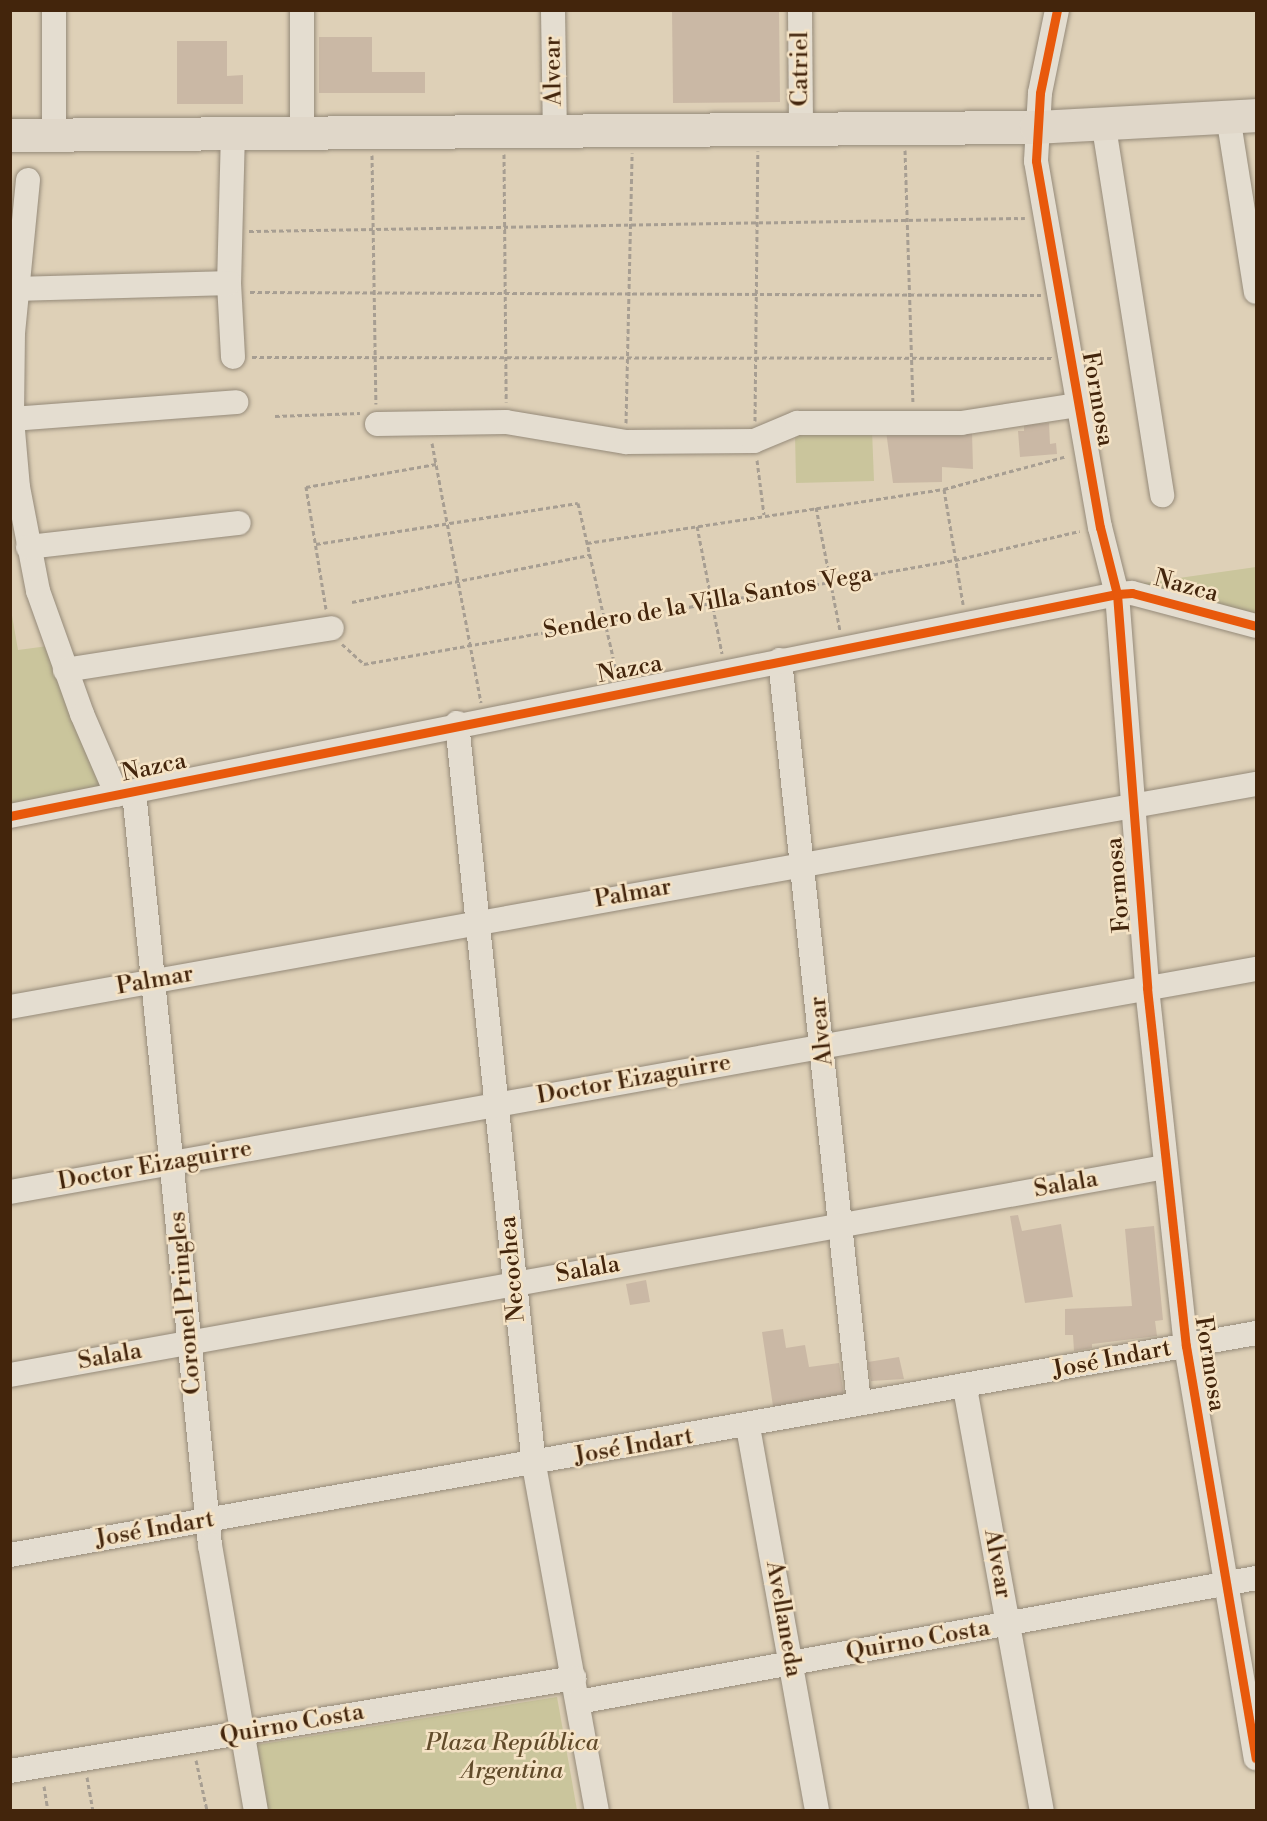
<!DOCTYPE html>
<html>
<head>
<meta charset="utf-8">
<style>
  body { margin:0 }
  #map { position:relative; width:1267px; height:1821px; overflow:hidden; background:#ded0b7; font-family:"Libre Bodoni",serif }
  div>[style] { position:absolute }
  .green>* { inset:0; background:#cac59c }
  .building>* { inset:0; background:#cab8a5 }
  .path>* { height:3px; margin-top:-1.5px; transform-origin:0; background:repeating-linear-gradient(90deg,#a79e92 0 4.5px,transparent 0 7.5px) }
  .roads { filter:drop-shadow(0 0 2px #958a79) drop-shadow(0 0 2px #958a79) }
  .minor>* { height:24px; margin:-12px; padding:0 12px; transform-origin:12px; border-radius:12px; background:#e4ddd0 }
  .highway>* { height:33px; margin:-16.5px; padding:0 16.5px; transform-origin:16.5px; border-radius:16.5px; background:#e0d7c9 }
  .cycleway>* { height:9px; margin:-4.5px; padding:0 4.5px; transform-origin:4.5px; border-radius:4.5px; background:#e8590c }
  span { translate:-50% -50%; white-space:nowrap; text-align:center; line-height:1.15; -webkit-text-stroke:5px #f5e3c5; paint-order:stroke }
  .street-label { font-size:24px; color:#43250c }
  .park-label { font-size:24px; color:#614b2a; font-style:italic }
  .frame { position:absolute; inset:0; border:12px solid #43250c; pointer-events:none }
</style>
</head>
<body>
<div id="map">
  <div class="green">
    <div style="clip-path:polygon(872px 430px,874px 481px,796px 483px,795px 433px)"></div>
    <div style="clip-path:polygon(1256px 567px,1256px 616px,1137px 584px)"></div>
    <div style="clip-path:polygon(10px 604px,18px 650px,48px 646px,107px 790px,11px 809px)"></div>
    <div style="clip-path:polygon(557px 1697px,577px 1810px,263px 1810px,250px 1746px)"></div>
  </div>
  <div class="building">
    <div style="clip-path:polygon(672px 10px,779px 10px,780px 102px,673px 103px)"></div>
    <div style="clip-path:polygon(319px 37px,372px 37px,372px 72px,425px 72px,425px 93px,319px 93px)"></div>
    <div style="clip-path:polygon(177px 41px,227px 41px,227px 76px,243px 75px,243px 104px,177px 104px)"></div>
    <div style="clip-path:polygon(1049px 423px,1050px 444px,1056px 443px,1057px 454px,1020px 457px,1018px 431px,1024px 431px,1024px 425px)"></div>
    <div style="clip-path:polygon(886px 431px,972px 432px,973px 469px,942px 467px,942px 482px,893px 483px)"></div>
    <div style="clip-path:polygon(1018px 1215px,1022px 1231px,1061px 1224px,1073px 1297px,1025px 1303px,1010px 1216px)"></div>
    <div style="clip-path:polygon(1154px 1226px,1163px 1320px,1155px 1321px,1157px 1336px,1092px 1344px,1092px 1348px,1074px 1351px,1073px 1335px,1065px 1335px,1065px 1309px,1132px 1306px,1125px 1229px)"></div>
    <div style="clip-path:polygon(646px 1280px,650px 1302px,630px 1305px,626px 1284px)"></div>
    <div style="clip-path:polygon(783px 1329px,786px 1348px,805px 1345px,809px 1367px,839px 1363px,844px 1396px,774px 1413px,762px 1332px)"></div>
    <div style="clip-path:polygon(899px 1357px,904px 1379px,871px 1381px,868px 1362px)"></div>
  </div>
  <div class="path">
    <div style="left:905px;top:150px;width:254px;rotate:88.2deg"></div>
    <div style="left:504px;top:154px;width:248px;rotate:89.5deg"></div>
    <div style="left:372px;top:155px;width:249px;rotate:89.1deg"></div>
    <div style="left:249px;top:231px;width:776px;rotate:-0.96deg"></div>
    <div style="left:250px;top:292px;width:791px;rotate:0.22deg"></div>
    <div style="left:252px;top:357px;width:800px;rotate:0.07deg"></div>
    <div style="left:275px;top:416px;width:85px;rotate:-2deg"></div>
    <div style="left:755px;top:421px;width:270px;rotate:-89.4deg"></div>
    <div style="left:626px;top:423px;width:270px;rotate:-88.7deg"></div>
    <div style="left:432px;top:443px;width:264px;rotate:79.3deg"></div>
    <div style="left:757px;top:460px;width:55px;rotate:82.7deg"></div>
    <div style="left:944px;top:489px;width:117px;rotate:80.6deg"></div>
    <div style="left:816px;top:507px;width:126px;rotate:79deg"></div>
    <div style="left:697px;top:526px;width:130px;rotate:78.9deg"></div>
    <div style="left:587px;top:543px;width:361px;rotate:-8.6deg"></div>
    <div style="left:944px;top:489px;width:127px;rotate:-15deg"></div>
    <div style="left:316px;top:544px;width:265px;rotate:-8.9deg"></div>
    <div style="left:578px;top:503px;width:176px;rotate:77.2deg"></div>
    <div style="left:352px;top:602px;width:243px;rotate:-11.2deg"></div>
    <div style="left:326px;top:609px;width:124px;rotate:-99.3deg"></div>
    <div style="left:306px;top:487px;width:132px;rotate:-10deg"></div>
    <div style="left:342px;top:644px;width:30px;rotate:42deg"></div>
    <div style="left:364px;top:664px;width:600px;rotate:-9.98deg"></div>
    <div style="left:955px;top:560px;width:128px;rotate:-13.1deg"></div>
    <div style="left:196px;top:1760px;width:51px;rotate:77.6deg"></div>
    <div style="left:87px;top:1777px;width:34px;rotate:80deg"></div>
    <div style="left:44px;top:1786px;width:24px;rotate:81deg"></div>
  </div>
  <div class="roads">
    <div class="minor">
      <div style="left:54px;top:10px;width:124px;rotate:90deg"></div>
      <div style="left:302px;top:10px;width:123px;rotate:90deg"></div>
      <div style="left:553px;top:10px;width:121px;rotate:89.1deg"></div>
      <div style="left:800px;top:10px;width:118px;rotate:89.5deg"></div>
      <div style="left:1057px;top:10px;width:85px;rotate:101.6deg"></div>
      <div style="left:1040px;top:93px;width:68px;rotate:93.4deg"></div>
      <div style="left:1036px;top:161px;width:372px;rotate:80.1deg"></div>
      <div style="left:1100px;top:527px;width:69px;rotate:75.8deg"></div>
      <div style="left:1117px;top:594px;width:395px;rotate:85.6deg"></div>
      <div style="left:1147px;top:988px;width:360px;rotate:83.8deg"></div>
      <div style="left:1186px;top:1346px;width:418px;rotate:80.4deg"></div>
      <div style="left:1228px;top:116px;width:178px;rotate:81deg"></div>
      <div style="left:1103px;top:121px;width:379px;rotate:81deg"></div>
      <div style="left:233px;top:132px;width:151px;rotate:91.5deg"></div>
      <div style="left:229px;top:283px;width:74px;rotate:86.9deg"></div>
      <div style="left:28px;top:180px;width:153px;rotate:95.6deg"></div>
      <div style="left:13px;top:332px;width:87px;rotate:90.7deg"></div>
      <div style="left:12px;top:419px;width:68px;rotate:85deg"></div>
      <div style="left:18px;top:487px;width:106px;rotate:79.1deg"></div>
      <div style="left:38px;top:591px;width:131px;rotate:70.3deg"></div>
      <div style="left:82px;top:714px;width:88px;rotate:66.6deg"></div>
      <div style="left:17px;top:289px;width:212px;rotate:-1.6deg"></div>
      <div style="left:12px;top:419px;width:225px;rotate:-4.3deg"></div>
      <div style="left:377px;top:424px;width:129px;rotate:-0.9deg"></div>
      <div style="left:506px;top:422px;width:122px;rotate:9.5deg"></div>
      <div style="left:626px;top:442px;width:128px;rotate:-0.4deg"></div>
      <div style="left:754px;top:441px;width:47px;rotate:-22.7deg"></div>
      <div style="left:797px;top:423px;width:164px"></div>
      <div style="left:961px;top:423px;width:117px;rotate:-8.8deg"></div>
      <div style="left:28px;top:547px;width:212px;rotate:-6.5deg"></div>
      <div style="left:780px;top:660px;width:747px;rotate:83.93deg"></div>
      <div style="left:65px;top:670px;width:270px;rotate:-8.9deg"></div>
      <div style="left:457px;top:723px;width:746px;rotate:84.08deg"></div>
      <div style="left:534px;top:1465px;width:351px;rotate:79.7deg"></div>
      <div style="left:134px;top:792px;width:757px;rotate:84.24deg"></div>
      <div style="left:210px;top:1545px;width:269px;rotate:80.2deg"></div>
      <div style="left:10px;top:816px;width:1129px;rotate:-11.34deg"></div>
      <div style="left:1117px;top:594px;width:15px;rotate:-4deg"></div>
      <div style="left:1132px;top:593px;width:128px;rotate:14.9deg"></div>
      <div style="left:10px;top:1007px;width:1266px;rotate:-10.15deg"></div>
      <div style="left:10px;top:1192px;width:1266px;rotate:-10.15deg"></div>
      <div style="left:10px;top:1375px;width:1174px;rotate:-10.21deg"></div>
      <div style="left:965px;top:1388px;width:429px;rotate:79.7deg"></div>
      <div style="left:748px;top:1427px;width:389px;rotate:79.8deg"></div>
      <div style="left:10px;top:1555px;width:1266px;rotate:-10.1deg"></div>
      <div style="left:578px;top:1702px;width:689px;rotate:-10.36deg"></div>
      <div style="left:10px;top:1771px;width:572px;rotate:-9.36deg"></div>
    </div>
    <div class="highway">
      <div style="left:10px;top:135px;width:1026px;rotate:-0.45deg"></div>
      <div style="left:1036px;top:127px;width:220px;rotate:-3.1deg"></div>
    </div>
  </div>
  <div class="cycleway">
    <div style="left:1057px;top:10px;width:85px;rotate:101.6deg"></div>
    <div style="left:1040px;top:93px;width:68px;rotate:93.4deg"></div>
    <div style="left:1036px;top:161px;width:372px;rotate:80.1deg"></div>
    <div style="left:1100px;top:527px;width:69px;rotate:75.8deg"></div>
    <div style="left:1117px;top:594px;width:395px;rotate:85.6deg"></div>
    <div style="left:1147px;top:988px;width:360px;rotate:83.8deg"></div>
    <div style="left:1186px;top:1346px;width:418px;rotate:80.4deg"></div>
    <div style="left:10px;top:816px;width:1129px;rotate:-11.34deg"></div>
    <div style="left:1117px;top:594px;width:15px;rotate:-4deg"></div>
    <div style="left:1132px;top:593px;width:128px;rotate:14.9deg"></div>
  </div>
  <div class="street-label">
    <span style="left:801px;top:69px;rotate:-90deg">Catriel</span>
    <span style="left:554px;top:71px;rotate:-91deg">Alvear</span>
    <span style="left:1097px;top:399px;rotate:80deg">Formosa</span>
    <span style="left:1186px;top:587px;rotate:15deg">Nazca</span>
    <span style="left:708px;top:603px;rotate:-10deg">Sendero de la Villa Santos Vega</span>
    <span style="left:630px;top:670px;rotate:-11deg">Nazca</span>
    <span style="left:154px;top:768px;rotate:-12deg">Nazca</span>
    <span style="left:1119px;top:885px;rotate:-95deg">Formosa</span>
    <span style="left:633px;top:894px;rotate:-10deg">Palmar</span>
    <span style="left:155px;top:981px;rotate:-10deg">Palmar</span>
    <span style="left:822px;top:1031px;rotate:-96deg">Alvear</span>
    <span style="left:634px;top:1080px;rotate:-10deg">Doctor Eizaguirre</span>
    <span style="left:155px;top:1166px;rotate:-10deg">Doctor Eizaguirre</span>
    <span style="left:1066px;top:1185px;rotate:-10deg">Salala</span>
    <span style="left:513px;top:1269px;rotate:-95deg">Necochea</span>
    <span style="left:588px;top:1270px;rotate:-10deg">Salala</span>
    <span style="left:186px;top:1303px;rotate:-95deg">Coronel Pringles</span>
    <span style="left:110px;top:1357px;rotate:-10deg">Salala</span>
    <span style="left:1112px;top:1360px;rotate:-11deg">José Indart</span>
    <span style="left:1209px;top:1364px;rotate:81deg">Formosa</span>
    <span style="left:634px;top:1447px;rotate:-10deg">José Indart</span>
    <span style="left:155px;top:1530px;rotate:-10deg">José Indart</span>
    <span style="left:997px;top:1564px;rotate:80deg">Alvear</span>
    <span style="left:783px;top:1619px;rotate:80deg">Avellaneda</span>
    <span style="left:918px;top:1641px;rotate:-10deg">Quirno Costa</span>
    <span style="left:292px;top:1725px;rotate:-10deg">Quirno Costa</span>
  </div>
  <div class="park-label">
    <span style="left:512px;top:1758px">Plaza República<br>Argentina</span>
  </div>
  <div class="frame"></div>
</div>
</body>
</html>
